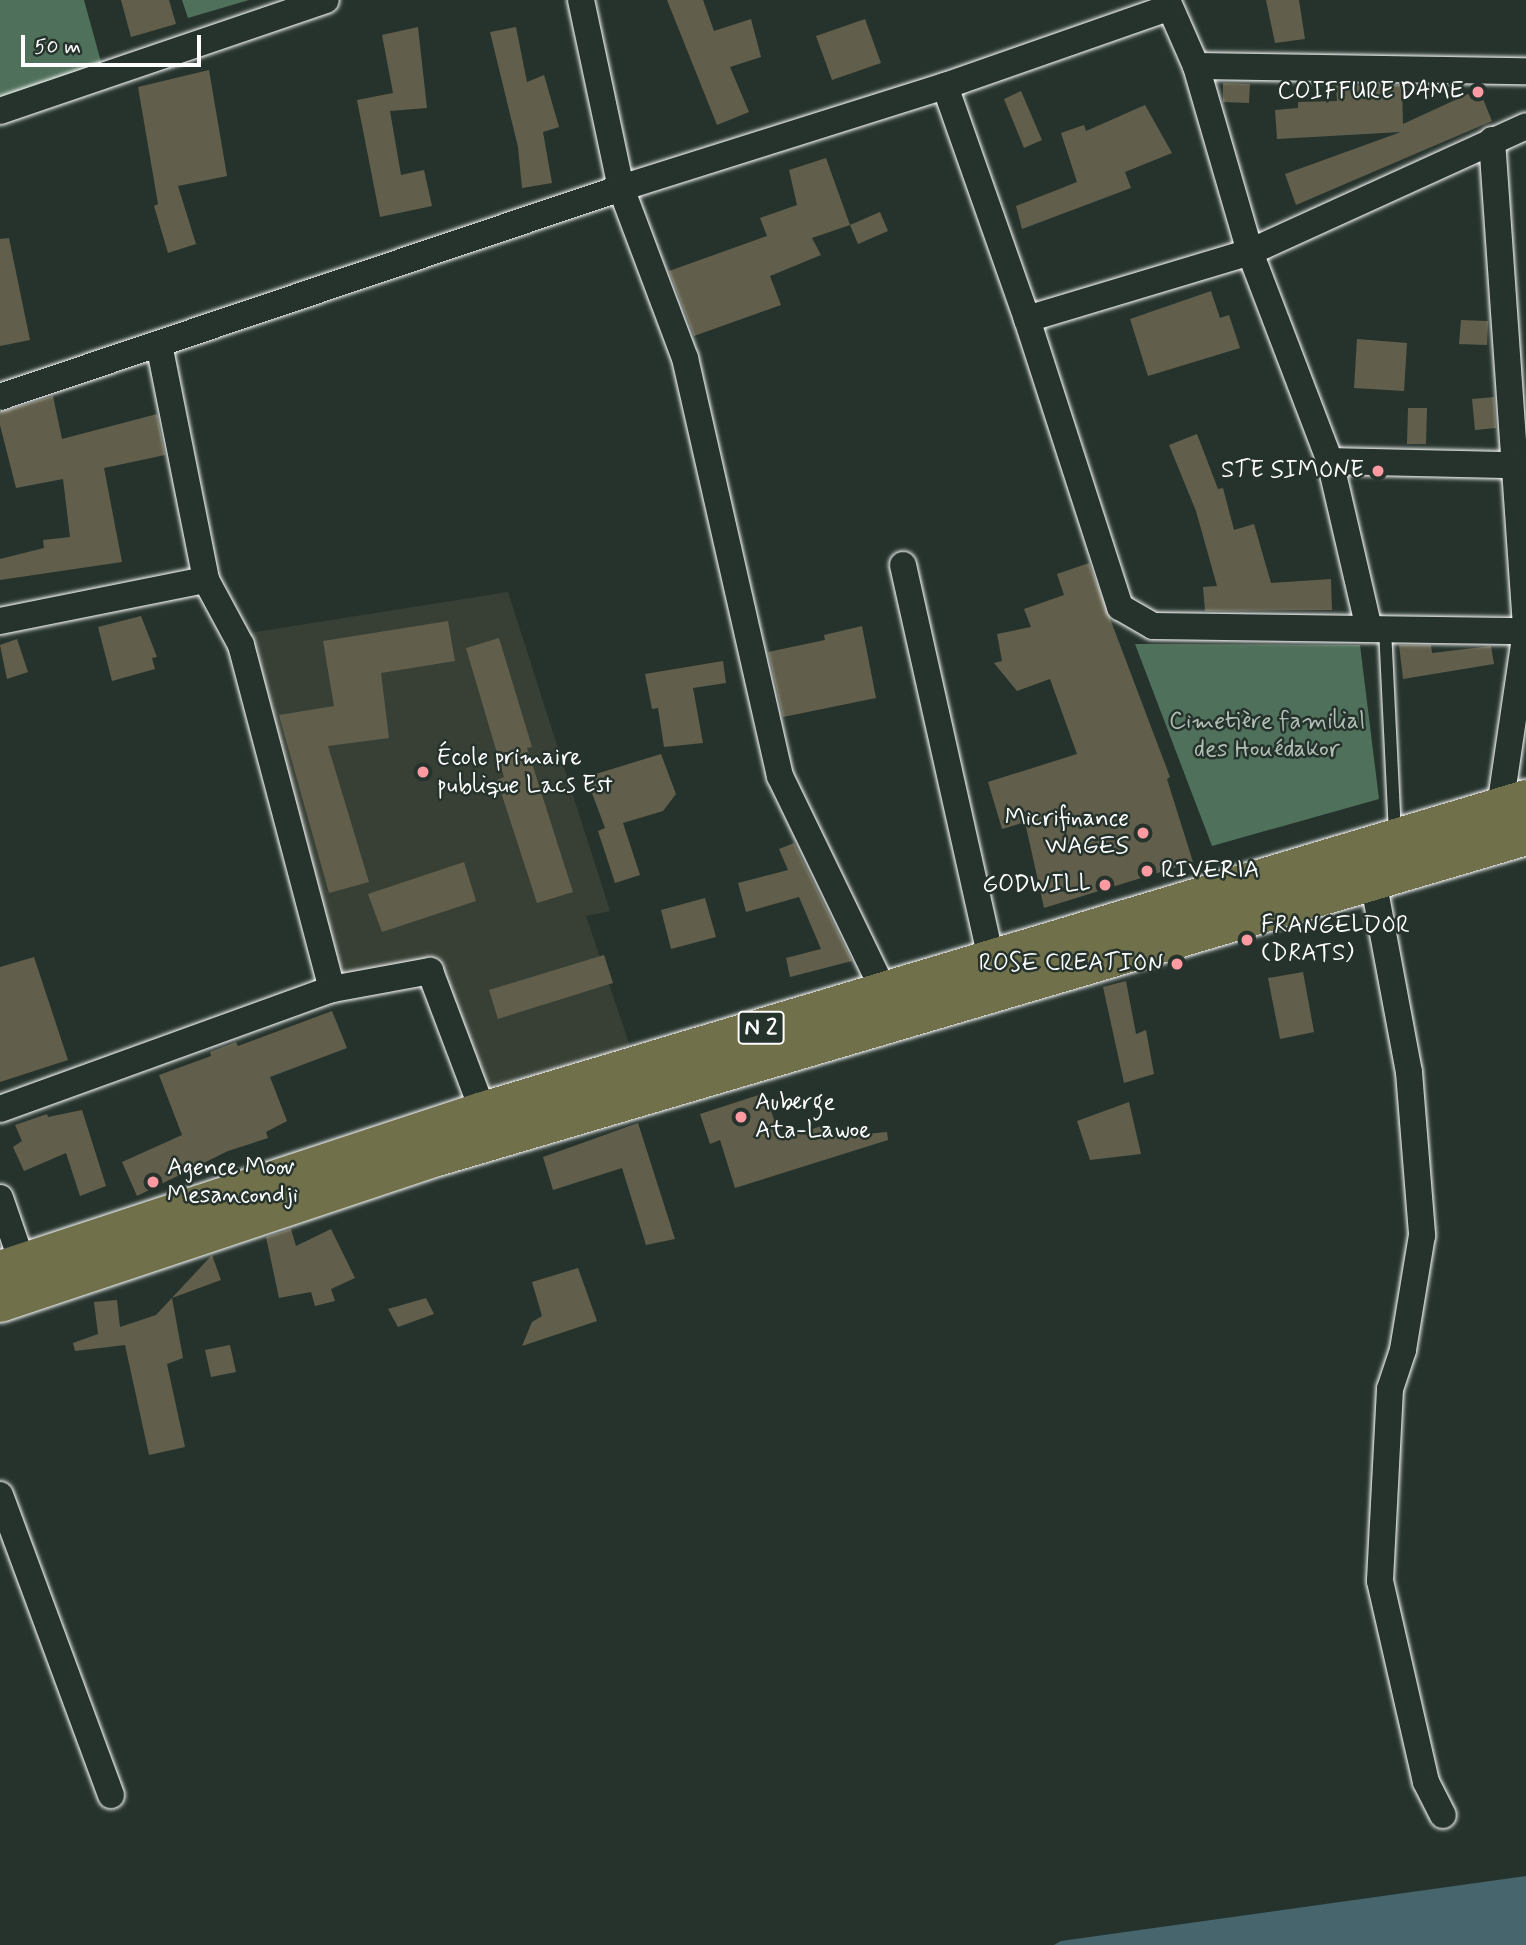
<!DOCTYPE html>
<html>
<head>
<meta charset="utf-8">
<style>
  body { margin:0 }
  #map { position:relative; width:1526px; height:1945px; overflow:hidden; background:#26332d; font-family:Mynerve,sans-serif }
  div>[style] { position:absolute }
  .built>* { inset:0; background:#384036 }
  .green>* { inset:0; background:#4f705a }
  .water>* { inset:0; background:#46656c }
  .building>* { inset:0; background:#615f4b }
  .roads { filter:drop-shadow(0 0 2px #fff) drop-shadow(0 0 2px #fff) }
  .service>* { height:12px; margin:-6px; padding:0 6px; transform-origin:6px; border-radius:6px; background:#26332d }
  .minor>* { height:26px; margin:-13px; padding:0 13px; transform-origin:13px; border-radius:13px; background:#26332d }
  .trunk>* { height:38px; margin:-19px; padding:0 19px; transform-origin:19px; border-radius:19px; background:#70704a }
  .dots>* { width:19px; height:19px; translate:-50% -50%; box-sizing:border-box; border:4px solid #26332d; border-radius:50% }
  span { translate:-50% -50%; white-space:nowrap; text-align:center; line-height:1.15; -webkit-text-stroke:5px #26332d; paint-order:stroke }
  .shield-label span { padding:2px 5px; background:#26332d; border:2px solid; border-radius:5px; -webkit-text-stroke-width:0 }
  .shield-label { font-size:23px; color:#fff; font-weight:700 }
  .poi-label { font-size:24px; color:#fff }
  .right { translate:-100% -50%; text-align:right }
  .left { translate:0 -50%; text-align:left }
  .park-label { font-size:24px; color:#b0bfb5 }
  .scale { position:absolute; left:21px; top:35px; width:180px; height:32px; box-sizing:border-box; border:4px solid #fff; border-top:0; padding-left:9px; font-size:21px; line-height:24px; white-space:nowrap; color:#fff; -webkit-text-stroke:5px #26332d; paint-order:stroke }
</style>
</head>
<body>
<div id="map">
  <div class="built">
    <div style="clip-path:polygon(508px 592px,610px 911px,586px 916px,631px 1049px,487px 1090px,429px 965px,336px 975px,243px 634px)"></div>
  </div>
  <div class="green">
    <div style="clip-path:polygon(0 0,84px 0,103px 69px,0 98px)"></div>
    <div style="clip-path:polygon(182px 0,249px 0,188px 18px)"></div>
    <div style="clip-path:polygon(1135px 644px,1360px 645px,1379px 799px,1212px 846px)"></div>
  </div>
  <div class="water">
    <div style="clip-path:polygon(1526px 1876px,1526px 1945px,1054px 1945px,1061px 1941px)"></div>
  </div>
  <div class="building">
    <div style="clip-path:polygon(121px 0,169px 0,176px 24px,131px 37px)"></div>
    <div style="clip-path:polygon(667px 0,703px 0,714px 31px,751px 19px,761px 57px,730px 67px,749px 112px,717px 125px)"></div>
    <div style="clip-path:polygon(1266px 0,1299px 0,1305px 39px,1275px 43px)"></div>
    <div style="clip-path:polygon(865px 19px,881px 63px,832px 80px,816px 36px)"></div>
    <div style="clip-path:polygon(418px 27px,427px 108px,390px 111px,401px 175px,424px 170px,432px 206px,380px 217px,357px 100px,393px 93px,382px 35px)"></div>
    <div style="clip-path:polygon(516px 27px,527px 82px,544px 75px,559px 127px,543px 132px,552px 183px,522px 188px,518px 147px,490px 32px)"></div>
    <div style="clip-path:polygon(209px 70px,227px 176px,178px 186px,196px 244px,168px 253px,154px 206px,158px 204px,138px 87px)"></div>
    <div style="clip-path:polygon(1223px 83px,1250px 84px,1249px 103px,1223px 102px)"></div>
    <div style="clip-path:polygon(1402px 85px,1403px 124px,1479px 89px,1492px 121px,1296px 205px,1285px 174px,1401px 132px,1277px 139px,1275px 110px,1298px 108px,1298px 102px,1337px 101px,1336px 86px)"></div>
    <div style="clip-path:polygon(1021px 91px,1042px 140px,1024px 148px,1004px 99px)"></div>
    <div style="clip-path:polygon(1145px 105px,1172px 153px,1125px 172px,1131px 188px,1022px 229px,1016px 206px,1077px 182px,1061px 133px,1084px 125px,1086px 131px)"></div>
    <div style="clip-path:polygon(826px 158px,850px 225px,812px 238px,821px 255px,770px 276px,781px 305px,694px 336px,669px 271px,767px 236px,760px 218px,797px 205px,789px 170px)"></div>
    <div style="clip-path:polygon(880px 212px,888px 231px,858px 244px,850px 225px)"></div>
    <div style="clip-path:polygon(9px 238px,30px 340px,0 346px,0 239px)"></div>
    <div style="clip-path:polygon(1211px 291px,1220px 318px,1229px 315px,1240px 348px,1148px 376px,1130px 319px)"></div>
    <div style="clip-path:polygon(1461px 320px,1488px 321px,1487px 345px,1459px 344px)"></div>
    <div style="clip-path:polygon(1357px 339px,1407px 343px,1404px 391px,1354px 388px)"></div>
    <div style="clip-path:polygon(53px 396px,62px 439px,157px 414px,165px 455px,104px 468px,122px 562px,0 580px,0 559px,44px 548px,43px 540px,70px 537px,63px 479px,16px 488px,0 425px,0 412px)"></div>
    <div style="clip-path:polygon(1494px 397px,1496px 428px,1475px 430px,1472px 399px)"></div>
    <div style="clip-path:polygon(1408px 408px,1427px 408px,1426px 444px,1407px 444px)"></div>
    <div style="clip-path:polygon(1197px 434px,1218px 489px,1223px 488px,1234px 530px,1254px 524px,1271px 583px,1331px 579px,1332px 610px,1205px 611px,1203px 587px,1217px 586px,1196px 511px,1169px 445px)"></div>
    <div style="clip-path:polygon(1089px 563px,1170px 777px,1167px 779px,1193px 862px,1044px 908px,1025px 822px,1002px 829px,988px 782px,1077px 754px,1050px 679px,1017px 691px,994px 663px,1002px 661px,997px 634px,1031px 627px,1024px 609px,1064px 595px,1057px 574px)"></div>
    <div style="clip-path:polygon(141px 616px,157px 657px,152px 658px,155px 669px,112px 681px,98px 627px)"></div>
    <div style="clip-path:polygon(448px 621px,455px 661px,381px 673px,389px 738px,328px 746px,369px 882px,329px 893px,279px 715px,334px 706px,323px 641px)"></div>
    <div style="clip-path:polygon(862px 626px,876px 698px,783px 717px,768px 652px,825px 640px,824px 635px)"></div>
    <div style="clip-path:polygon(499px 638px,532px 747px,527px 748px,573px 892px,537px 903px,497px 780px,504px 777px,466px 648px)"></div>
    <div style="clip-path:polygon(17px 639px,28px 672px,7px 679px,0 645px)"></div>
    <div style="clip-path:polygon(1399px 645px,1431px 645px,1432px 653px,1491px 646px,1494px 664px,1403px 679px)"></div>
    <div style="clip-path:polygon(723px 661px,726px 683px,693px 688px,703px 743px,664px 747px,658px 708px,652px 709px,645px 674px)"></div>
    <div style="clip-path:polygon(661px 754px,676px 794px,663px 811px,623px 823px,640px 875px,615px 883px,598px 831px,605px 828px,586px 777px)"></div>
    <div style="clip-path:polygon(794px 843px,852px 961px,790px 977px,786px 958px,821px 949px,799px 897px,746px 912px,738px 883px,788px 870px,779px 849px)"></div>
    <div style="clip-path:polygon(464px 862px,476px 901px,382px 932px,368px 894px)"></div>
    <div style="clip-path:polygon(705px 898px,716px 937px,671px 949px,661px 910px)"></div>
    <div style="clip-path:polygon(604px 955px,613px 983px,498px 1019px,489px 990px)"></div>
    <div style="clip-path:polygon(34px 957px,68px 1060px,0 1082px,0 967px)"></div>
    <div style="clip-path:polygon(1303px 972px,1314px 1032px,1280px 1039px,1268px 978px)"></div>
    <div style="clip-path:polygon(1126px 981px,1136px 1034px,1146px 1030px,1154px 1074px,1124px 1083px,1103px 987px)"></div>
    <div style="clip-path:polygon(332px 1011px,347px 1048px,270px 1077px,287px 1121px,266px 1132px,268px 1138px,228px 1151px,137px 1196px,122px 1162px,182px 1135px,159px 1075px,211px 1056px,210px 1052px,236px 1042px,238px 1046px)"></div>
    <div style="clip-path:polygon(765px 1093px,781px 1140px,824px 1125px,832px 1137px,887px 1132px,888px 1140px,735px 1188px,720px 1140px,710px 1144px,700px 1114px)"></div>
    <div style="clip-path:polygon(1129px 1102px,1141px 1154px,1090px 1160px,1077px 1121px)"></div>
    <div style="clip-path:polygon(82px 1110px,106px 1186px,80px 1196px,66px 1153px,24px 1171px,13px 1147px,22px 1141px,15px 1125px,47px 1114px,48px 1117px)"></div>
    <div style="clip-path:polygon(638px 1123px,675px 1239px,646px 1245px,622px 1168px,553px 1190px,543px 1157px)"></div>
    <div style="clip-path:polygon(291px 1229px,296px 1246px,331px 1229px,355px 1278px,331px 1289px,335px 1301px,315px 1306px,311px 1292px,279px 1298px,266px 1237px)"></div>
    <div style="clip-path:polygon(212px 1255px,221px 1280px,172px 1298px,183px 1358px,167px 1364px,185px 1447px,149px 1455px,125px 1345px,75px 1351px,73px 1343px,98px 1334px,94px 1302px,117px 1300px,120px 1327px,156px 1315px)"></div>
    <div style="clip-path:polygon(578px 1268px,597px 1321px,522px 1346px,532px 1322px,542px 1316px,532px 1282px)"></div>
    <div style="clip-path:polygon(426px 1298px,434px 1314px,398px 1327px,388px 1309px)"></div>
    <div style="clip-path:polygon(230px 1345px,236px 1372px,211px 1377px,205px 1350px)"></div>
  </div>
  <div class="roads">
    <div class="service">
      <div style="left:1385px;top:629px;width:206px;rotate:87.2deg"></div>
    </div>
    <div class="minor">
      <div style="left:581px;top:0;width:192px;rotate:78deg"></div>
      <div style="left:621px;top:188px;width:182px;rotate:69.4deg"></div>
      <div style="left:685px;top:358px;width:429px;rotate:77.2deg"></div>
      <div style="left:780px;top:776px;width:239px;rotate:64.2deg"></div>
      <div style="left:1167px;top:0;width:72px;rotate:66.3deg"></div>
      <div style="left:1196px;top:66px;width:194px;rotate:73.8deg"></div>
      <div style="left:1250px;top:252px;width:224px;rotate:69.1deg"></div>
      <div style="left:1330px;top:461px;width:171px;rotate:76.9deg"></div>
      <div style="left:1196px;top:66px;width:330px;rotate:0.9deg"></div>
      <div style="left:945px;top:86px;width:247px;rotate:70.6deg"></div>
      <div style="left:1027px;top:319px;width:303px;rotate:72.1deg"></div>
      <div style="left:1120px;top:607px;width:38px;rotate:30deg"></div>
      <div style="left:1153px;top:626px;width:373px;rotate:0.8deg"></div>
      <div style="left:0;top:111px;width:344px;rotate:-18.8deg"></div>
      <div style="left:1492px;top:140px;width:492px;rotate:86deg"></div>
      <div style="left:1526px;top:631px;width:178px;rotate:98.4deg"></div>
      <div style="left:1027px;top:319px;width:233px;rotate:-16.7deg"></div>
      <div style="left:1250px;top:252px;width:303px;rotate:-24.5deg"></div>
      <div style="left:159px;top:344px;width:241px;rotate:78.7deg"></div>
      <div style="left:206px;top:580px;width:74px;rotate:61.7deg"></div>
      <div style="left:241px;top:645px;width:356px;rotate:75.2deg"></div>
      <div style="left:0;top:397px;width:655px;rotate:-18.6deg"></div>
      <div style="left:621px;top:188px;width:340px;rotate:-17.5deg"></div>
      <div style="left:945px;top:86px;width:236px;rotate:-19.3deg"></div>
      <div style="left:1330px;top:461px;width:183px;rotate:1.3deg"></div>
      <div style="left:903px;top:565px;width:405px;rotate:77.4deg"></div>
      <div style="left:0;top:621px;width:210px;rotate:-11.3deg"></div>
      <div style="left:1373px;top:880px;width:195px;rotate:79.4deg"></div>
      <div style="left:1409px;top:1072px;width:164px;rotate:85.4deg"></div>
      <div style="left:1422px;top:1235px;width:117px;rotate:99.4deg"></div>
      <div style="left:1403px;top:1350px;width:41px;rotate:108.4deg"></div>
      <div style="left:1390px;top:1389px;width:192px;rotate:93deg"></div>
      <div style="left:1380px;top:1581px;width:206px;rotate:77.1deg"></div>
      <div style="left:1426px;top:1782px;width:37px;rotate:63deg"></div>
      <div style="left:0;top:1109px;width:353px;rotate:-19.9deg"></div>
      <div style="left:332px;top:989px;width:100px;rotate:-10.4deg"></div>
      <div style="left:430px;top:971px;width:150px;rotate:69.3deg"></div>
      <div style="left:0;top:1198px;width:68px;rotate:71deg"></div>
      <div style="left:0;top:1495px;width:320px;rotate:69.7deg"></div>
    </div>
    <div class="trunk">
      <div style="left:0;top:1270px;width:508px;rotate:-18.22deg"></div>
      <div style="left:483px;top:1111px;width:1089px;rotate:-16.65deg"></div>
      <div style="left:0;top:1303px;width:461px;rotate:-18.5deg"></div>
      <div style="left:437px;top:1157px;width:1135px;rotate:-16.42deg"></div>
    </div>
  </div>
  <div class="dots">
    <div style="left:1478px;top:92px;background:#ff9aa2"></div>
    <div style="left:1378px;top:471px;background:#ff9aa2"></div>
    <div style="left:423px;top:772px;background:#ff9aa2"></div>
    <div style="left:1143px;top:833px;background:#ff9aa2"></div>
    <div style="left:1147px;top:871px;background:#ff9aa2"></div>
    <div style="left:1105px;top:885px;background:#ff9aa2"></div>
    <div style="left:1247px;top:940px;background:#ff9aa2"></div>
    <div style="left:1177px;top:964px;background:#ff9aa2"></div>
    <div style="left:741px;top:1117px;background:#ff9aa2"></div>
    <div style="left:153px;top:1182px;background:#ff9aa2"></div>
  </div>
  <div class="shield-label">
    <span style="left:761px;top:1028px">N 2</span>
  </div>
  <div class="poi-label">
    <span class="right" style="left:1464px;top:92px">COIFFURE DAME</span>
    <span class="right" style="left:1364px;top:471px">STE SIMONE</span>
    <span class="left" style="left:437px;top:772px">École primaire<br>publique Lacs Est</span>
    <span class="right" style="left:1129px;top:833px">Micrifinance<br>WAGES</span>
    <span class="left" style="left:1161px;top:871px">RIVERIA</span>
    <span class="right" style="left:1091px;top:885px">GODWILL</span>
    <span class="left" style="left:1261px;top:940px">FRANGELDOR<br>(DRATS)</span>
    <span class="right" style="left:1163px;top:964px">ROSE CREATION</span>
    <span class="left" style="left:755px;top:1117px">Auberge<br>Ata-Lawoe</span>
    <span class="left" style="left:167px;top:1182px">Agence Moov<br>Mesancondji</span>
  </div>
  <div class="park-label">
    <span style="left:1267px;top:736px">Cimetière familial<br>des Houédakor</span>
  </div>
  <div class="scale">50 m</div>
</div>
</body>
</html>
